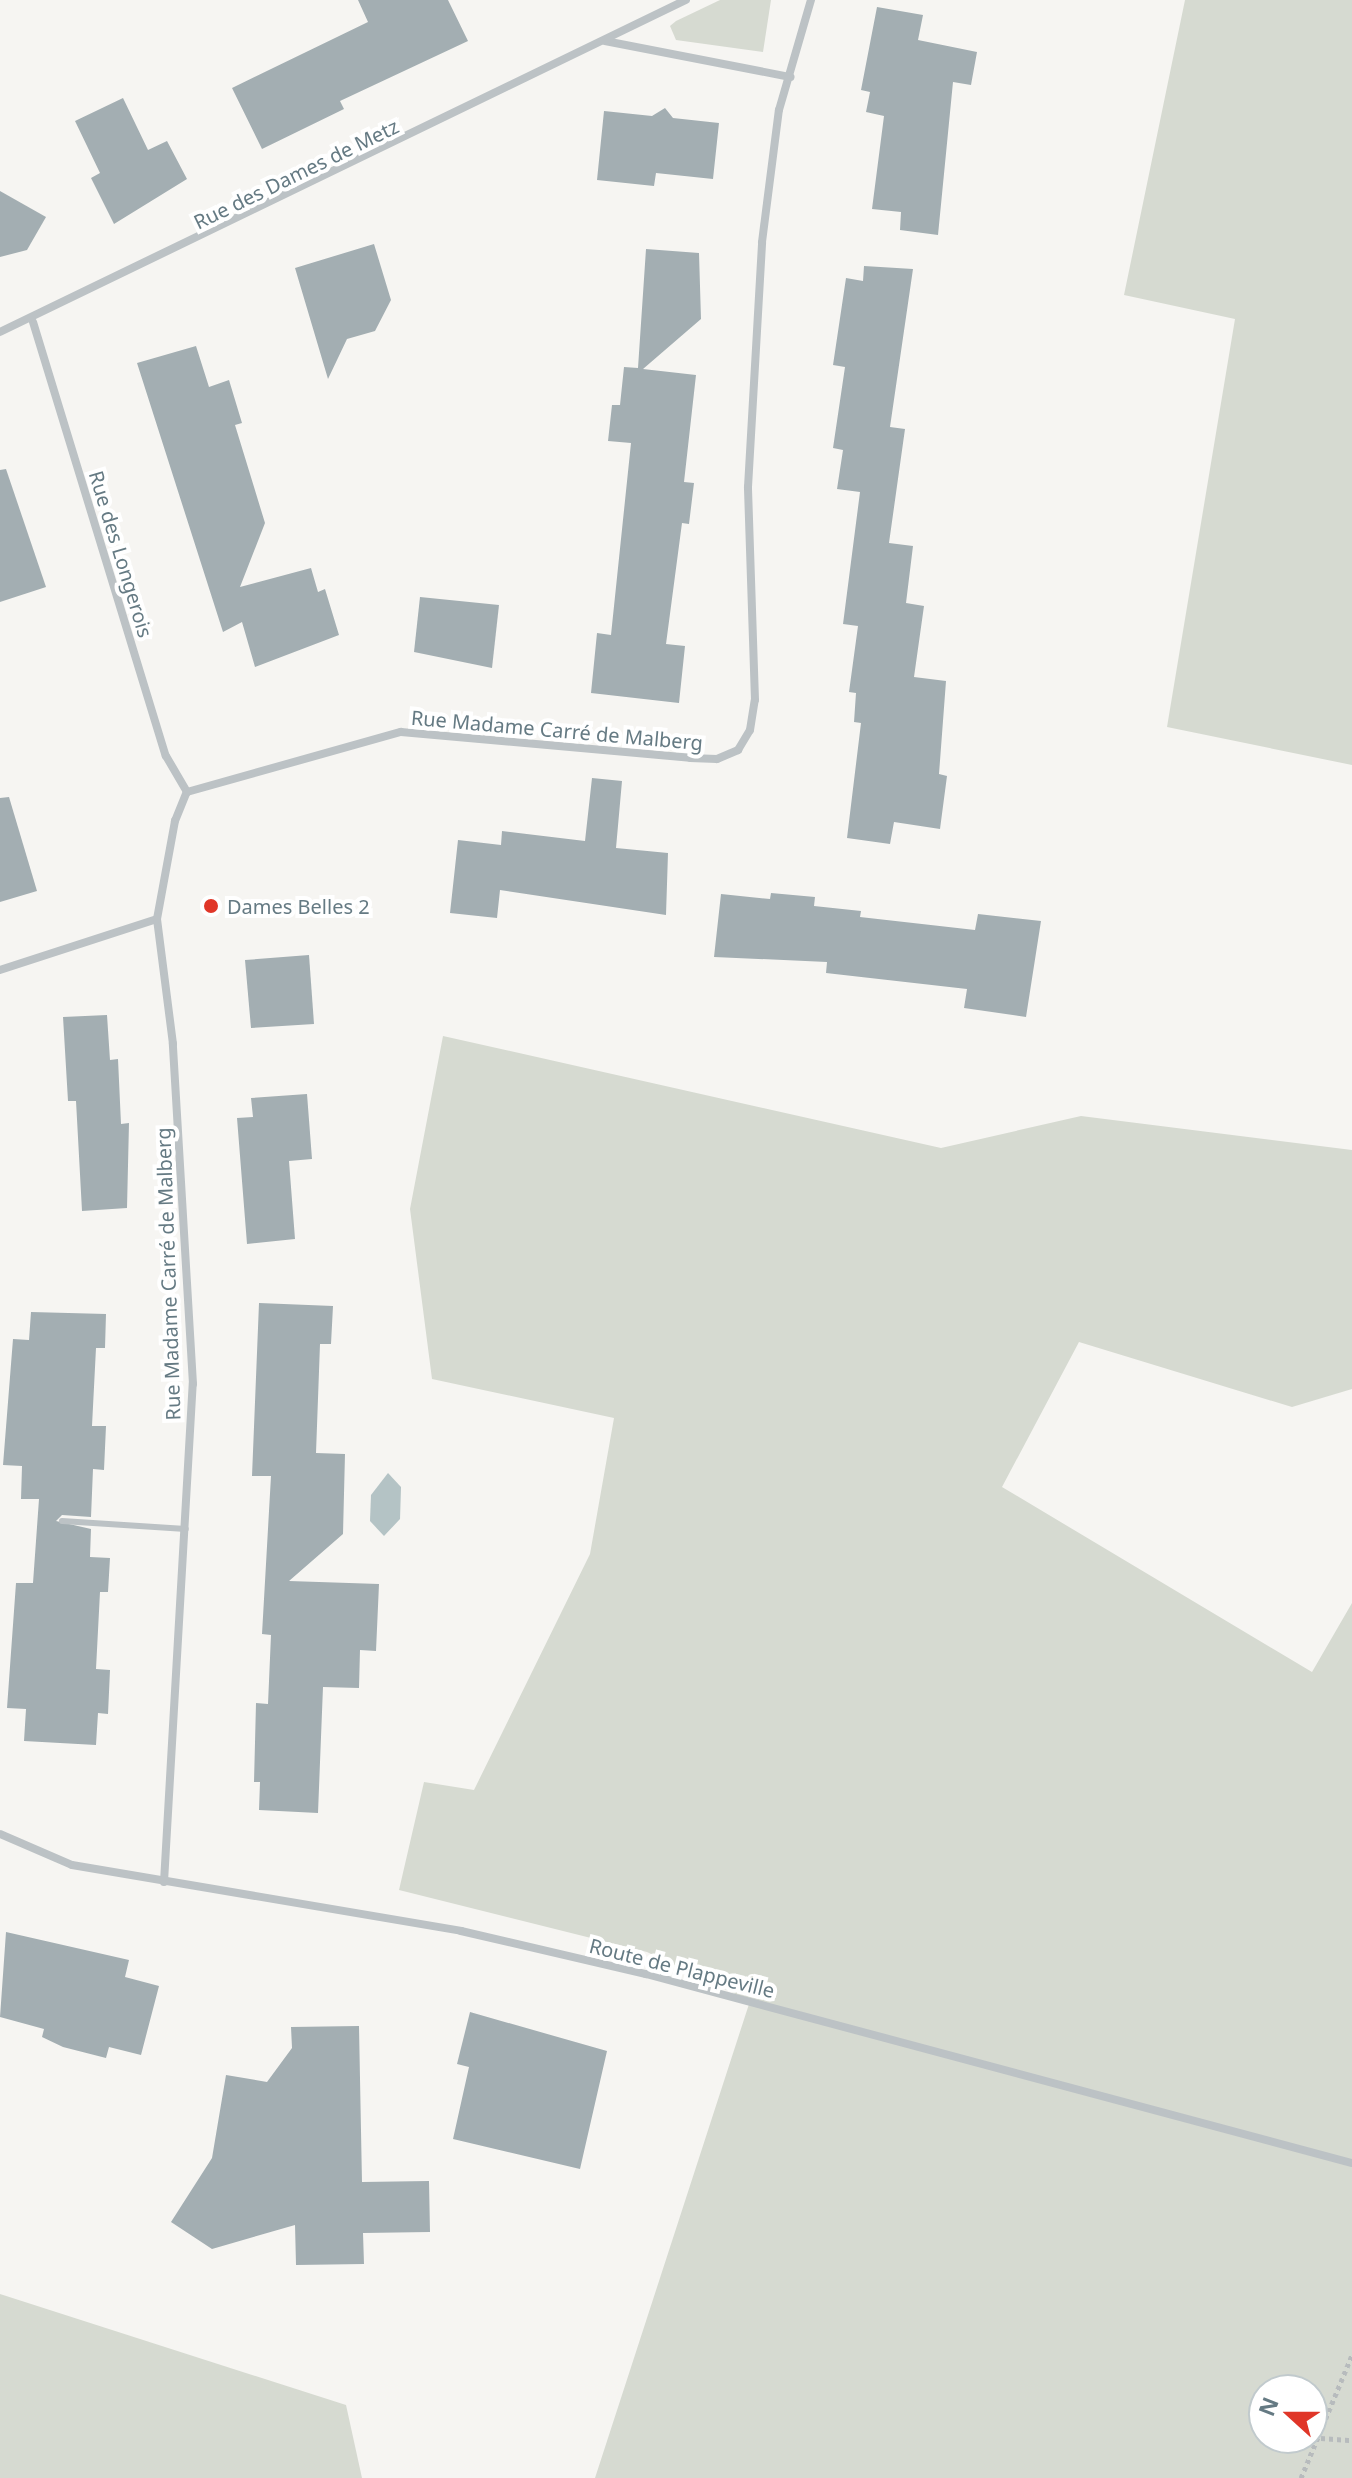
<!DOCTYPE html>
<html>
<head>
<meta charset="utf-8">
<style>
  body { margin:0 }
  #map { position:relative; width:1352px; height:2478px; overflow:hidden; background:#f6f5f2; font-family:"Noto Sans",sans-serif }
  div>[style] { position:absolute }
  .green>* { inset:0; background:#d6dad1 }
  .water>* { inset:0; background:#b4c3c5 }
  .building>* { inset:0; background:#a3aeb2 }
  .path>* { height:5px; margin-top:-2.5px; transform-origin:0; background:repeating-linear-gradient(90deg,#b7bbbd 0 4px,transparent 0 8px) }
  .lane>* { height:6px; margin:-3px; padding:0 3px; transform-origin:3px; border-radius:3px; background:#bcc2c5 }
  .street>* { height:8px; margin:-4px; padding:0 4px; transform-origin:4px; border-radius:4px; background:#bcc2c5 }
  .dots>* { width:22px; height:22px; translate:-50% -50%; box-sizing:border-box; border:4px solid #fff; border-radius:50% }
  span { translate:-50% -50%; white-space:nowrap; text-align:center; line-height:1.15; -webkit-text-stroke:8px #fff; paint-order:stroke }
  .street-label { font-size:20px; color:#657a83 }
  .poi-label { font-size:20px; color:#657a83 }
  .left { translate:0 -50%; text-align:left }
  .north { position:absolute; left:1248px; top:2374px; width:80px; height:80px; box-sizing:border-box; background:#fff; border:2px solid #c1cacd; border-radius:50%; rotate:291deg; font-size:22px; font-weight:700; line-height:32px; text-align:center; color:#657a83 }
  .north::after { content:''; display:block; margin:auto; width:28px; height:36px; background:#e03628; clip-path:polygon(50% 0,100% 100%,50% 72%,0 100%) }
</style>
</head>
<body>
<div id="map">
  <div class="green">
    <div style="clip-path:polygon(720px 0,771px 0,763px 52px,676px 40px,670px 26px,676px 21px)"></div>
    <div style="clip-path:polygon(1185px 0,1352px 0,1352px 765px,1167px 727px,1235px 319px,1124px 295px)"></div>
    <div style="clip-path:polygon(evenodd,443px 1036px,941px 1148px,1081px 1116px,1352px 1150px,1352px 1389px,1292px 1407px,1079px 1342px,1002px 1487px,1312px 1672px,1352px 1603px,1352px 2478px,595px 2478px,750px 2001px,647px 1952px,399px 1890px,424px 1782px,474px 1790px,590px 1554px,614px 1418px,432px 1379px,410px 1209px,443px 1036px,1264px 2390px,1312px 2390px,1312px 2438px,1264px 2438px,1264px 2390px)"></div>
    <div style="clip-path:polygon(0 2294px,346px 2405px,362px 2478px,0 2478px)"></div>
  </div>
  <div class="water">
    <div style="clip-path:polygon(388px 1473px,401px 1487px,400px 1519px,384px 1536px,370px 1521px,371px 1495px)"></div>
  </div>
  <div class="building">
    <div style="clip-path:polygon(358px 0,448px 0,468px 41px,340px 101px,344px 109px,262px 149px,232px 88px,368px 22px)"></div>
    <div style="clip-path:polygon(877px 7px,923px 15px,918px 40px,977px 52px,971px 85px,953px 82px,938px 235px,900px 230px,901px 212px,872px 209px,884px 116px,866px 112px,870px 92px,861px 90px)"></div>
    <div style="clip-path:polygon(123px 98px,148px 150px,167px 141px,187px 179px,114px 224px,91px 178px,100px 173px,75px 121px)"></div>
    <div style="clip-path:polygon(665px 108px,673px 118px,719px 123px,713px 179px,656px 173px,654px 186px,597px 180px,604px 111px,652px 116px)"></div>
    <div style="clip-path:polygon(0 191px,46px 217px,27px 250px,0 257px)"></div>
    <div style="clip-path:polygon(374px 244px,391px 300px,375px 331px,347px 339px,328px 379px,295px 268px)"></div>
    <div style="clip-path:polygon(646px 249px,699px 253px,701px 319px,643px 369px,696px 375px,684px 482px,694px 483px,689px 524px,682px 523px,666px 644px,685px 646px,679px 703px,591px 693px,597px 633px,611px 635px,631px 443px,608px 441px,612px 405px,620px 405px,624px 367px,638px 368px)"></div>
    <div style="clip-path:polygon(864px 266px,913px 269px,890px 427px,905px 429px,889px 543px,913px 546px,906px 603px,924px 606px,914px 677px,946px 681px,939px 774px,947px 776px,940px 829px,894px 822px,890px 844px,847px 838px,861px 723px,854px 722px,856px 693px,849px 692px,858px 626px,843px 624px,860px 492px,837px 489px,843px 450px,833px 448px,845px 367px,833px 365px,846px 278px,863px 281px)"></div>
    <div style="clip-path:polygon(196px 346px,209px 387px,229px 380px,242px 423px,235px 425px,265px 523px,240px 587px,311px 568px,318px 592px,325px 589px,339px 635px,255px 667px,242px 622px,223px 632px,137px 363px)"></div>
    <div style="clip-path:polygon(6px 469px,46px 587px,0 602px,0 470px)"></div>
    <div style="clip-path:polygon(420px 597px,499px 605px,492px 668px,414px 652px)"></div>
    <div style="clip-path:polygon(592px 778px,622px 781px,616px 848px,668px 853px,666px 915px,500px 890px,497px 918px,450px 913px,458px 840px,501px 845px,502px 831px,585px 841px)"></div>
    <div style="clip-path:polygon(9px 797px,37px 891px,0 902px,0 798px)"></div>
    <div style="clip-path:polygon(771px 893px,815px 897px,814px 906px,861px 911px,860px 917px,975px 930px,978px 914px,1041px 921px,1026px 1017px,964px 1008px,967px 989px,826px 973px,827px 962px,714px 957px,721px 894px,770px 899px)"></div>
    <div style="clip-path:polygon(309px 955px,314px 1024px,251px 1028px,245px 960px)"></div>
    <div style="clip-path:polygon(107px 1015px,110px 1060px,118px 1059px,121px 1124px,129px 1123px,127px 1208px,82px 1211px,76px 1101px,68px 1101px,63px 1017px)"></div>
    <div style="clip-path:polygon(307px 1094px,312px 1159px,289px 1161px,295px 1239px,247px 1244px,237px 1118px,253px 1117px,251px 1098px)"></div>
    <div style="clip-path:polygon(259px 1303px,333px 1306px,331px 1344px,320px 1344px,316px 1453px,345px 1454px,343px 1534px,289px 1581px,379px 1584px,376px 1651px,360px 1650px,359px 1688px,323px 1687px,318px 1813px,259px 1810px,260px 1782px,254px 1782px,256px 1703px,268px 1704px,271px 1635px,262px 1634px,271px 1476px,252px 1476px)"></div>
    <div style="clip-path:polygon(31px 1312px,106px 1314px,105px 1348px,96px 1348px,92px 1426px,106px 1426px,104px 1470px,93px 1469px,91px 1517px,62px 1515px,56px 1521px,91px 1529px,90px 1557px,110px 1558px,108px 1592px,100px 1592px,96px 1669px,110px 1670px,108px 1714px,98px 1713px,96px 1745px,24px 1741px,26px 1709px,7px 1708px,16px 1583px,33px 1583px,39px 1499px,21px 1499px,22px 1466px,3px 1465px,13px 1339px,29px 1340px)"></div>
    <div style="clip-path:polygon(6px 1932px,129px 1960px,125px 1977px,159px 1986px,141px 2055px,109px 2047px,106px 2058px,63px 2047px,42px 2037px,44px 2029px,0 2017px)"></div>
    <div style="clip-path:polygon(470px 2012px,607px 2051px,580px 2169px,453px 2139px,469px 2067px,457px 2064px)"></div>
    <div style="clip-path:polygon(359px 2026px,362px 2182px,429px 2181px,430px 2232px,363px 2233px,364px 2264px,296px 2265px,295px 2225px,212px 2249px,171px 2222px,212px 2158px,226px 2075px,267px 2082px,292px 2048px,291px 2027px)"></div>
  </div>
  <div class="path">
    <div style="left:1321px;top:2438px;width:31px;rotate:4deg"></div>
    <div style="left:1301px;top:2478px;width:133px;rotate:-67.5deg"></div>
  </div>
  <div class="lane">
    <div style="left:62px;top:1521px;width:124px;rotate:3.7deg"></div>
  </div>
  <div class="street">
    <div style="left:605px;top:41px;width:189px;rotate:11deg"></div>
    <div style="left:33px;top:322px;width:454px;rotate:73deg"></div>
    <div style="left:166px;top:756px;width:42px;rotate:59.7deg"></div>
    <div style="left:0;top:332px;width:762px;rotate:-25.83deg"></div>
    <div style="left:0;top:970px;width:165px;rotate:-18deg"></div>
    <div style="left:0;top:1834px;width:78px;rotate:23.3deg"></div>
    <div style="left:72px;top:1865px;width:395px;rotate:9.6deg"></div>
    <div style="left:461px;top:1931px;width:190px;rotate:13.1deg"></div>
    <div style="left:646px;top:1974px;width:731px;rotate:14.99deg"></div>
    <div style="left:164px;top:1882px;width:499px;rotate:-86.7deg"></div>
    <div style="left:193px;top:1384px;width:341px;rotate:-93.4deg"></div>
    <div style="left:173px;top:1044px;width:126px;rotate:-97.3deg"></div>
    <div style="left:157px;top:919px;width:100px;rotate:-79.6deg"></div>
    <div style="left:175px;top:821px;width:31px;rotate:-68deg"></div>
    <div style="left:187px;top:792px;width:222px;rotate:-15.7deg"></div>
    <div style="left:401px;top:732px;width:290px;rotate:5.1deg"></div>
    <div style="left:690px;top:758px;width:27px;rotate:2deg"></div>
    <div style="left:717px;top:759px;width:23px;rotate:-23deg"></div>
    <div style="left:738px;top:750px;width:23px;rotate:-59deg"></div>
    <div style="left:750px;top:730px;width:30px;rotate:-81deg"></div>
    <div style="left:755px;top:700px;width:213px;rotate:-91.9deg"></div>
    <div style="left:748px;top:487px;width:245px;rotate:-86.7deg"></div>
    <div style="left:762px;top:242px;width:133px;rotate:-82.7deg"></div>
    <div style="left:779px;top:110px;width:115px;rotate:-73.8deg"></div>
  </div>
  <div class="dots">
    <div style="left:211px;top:906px;background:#e03628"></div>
  </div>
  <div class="street-label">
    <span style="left:296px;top:174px;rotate:-26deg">Rue des Dames de Metz</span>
    <span style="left:121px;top:554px;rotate:73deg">Rue des Longerois</span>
    <span style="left:557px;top:730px;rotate:5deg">Rue Madame Carré de Malberg</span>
    <span style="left:168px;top:1274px;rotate:-92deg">Rue Madame Carré de Malberg</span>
    <span style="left:682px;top:1968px;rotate:14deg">Route de Plappeville</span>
  </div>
  <div class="poi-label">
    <span class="left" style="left:227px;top:906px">Dames Belles 2</span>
  </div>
  <div class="north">N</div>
</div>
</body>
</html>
